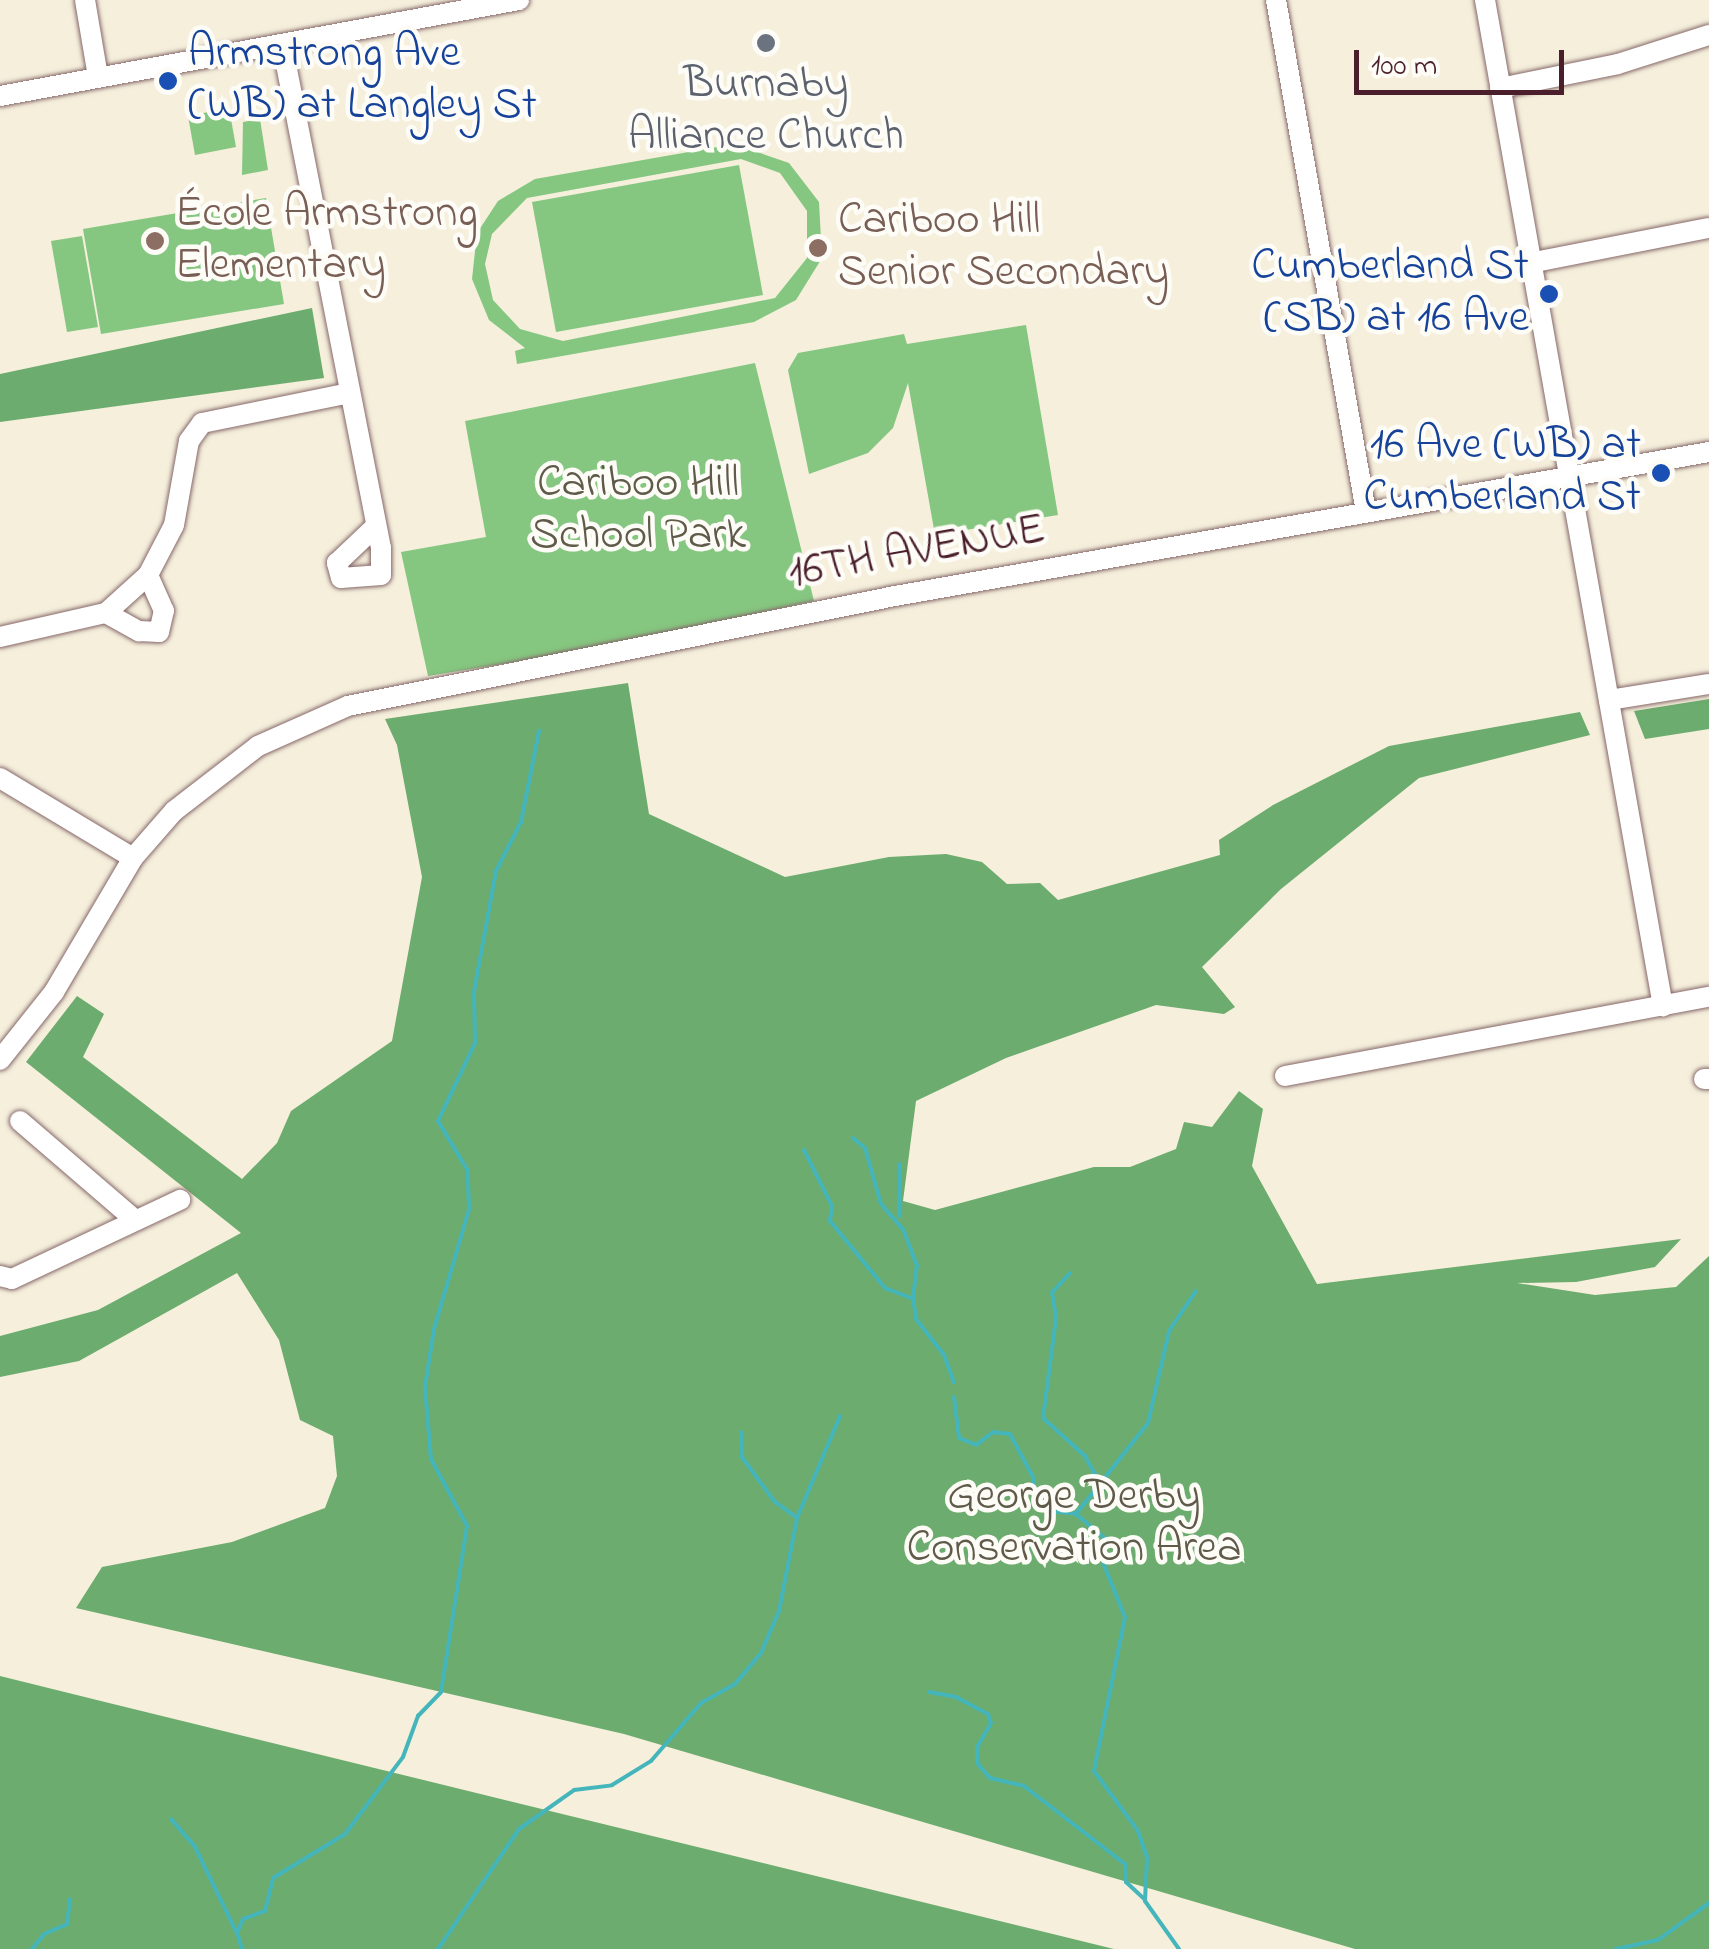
<!DOCTYPE html>
<html>
<head>
<meta charset="utf-8">
<style>
  body { margin:0 }
  #map { position:relative; width:1709px; height:1949px; overflow:hidden; background:#f5efdc; font-family:"Indie Flower",sans-serif }
  div>[style] { position:absolute }
  .green>* { inset:0; background:#85c780 }
  .forest>* { inset:0; background:#6cac6e }
  .stream>* { height:4px; margin:-2px; padding:0 2px; transform-origin:2px; border-radius:2px; background:#45b5bc }
  .roads { filter:drop-shadow(0 0 2px #866869) drop-shadow(0 0 2px #866869) }
  .minor>* { height:20px; margin:-10px; padding:0 10px; transform-origin:10px; border-radius:10px; background:#fff }
  .dots>* { width:28px; height:28px; translate:-50% -50%; box-sizing:border-box; border:5px solid #fdfcf7; border-radius:50% }
  span { translate:-50% -50%; white-space:nowrap; text-align:center; line-height:1.15; -webkit-text-stroke:9px #fdfcf7; paint-order:stroke }
  .transit-label { font-size:45px; color:#164399 }
  .left { translate:0 -50%; text-align:left }
  .right { translate:-100% -50%; text-align:right }
  .worship-label { font-size:45px; color:#5b616d }
  .education-label { font-size:45px; color:#785e54 }
  .park-label { font-size:45px; color:#5f5a49 }
  .street-label { font-size:45px; color:#4a1f2b }
  .scale { position:absolute; left:1354px; top:50px; width:210px; height:45px; box-sizing:border-box; border:5px solid #4a1f2b; border-top:0; padding-left:12px; font-size:30px; line-height:35px; white-space:nowrap; color:#4a1f2b; -webkit-text-stroke:8px #fdfcf7; paint-order:stroke }
</style>
</head>
<body>
<div id="map">
  <div class="green">
    <div style="clip-path:polygon(229px 108px,236px 147px,195px 155px,188px 116px)"></div>
    <div style="clip-path:polygon(260px 119px,268px 170px,242px 175px,243px 122px)"></div>
    <div style="clip-path:polygon(evenodd,734px 144px,789px 163px,819px 202px,822px 258px,796px 300px,754px 322px,517px 364px,515px 351px,525px 348px,489px 320px,472px 279px,477px 233px,498px 201px,535px 179px,734px 144px,741px 159px,780px 173px,807px 211px,807px 258px,775px 298px,563px 341px,520px 329px,493px 300px,485px 264px,492px 234px,527px 198px,741px 159px)"></div>
    <div style="clip-path:polygon(739px 165px,763px 295px,556px 332px,532px 202px)"></div>
    <div style="clip-path:polygon(266px 198px,284px 304px,101px 334px,83px 229px)"></div>
    <div style="clip-path:polygon(82px 236px,98px 327px,67px 332px,51px 241px)"></div>
    <div style="clip-path:polygon(1026px 325px,1058px 515px,935px 535px,908px 383px,893px 428px,868px 453px,809px 474px,788px 370px,798px 353px,904px 334px,907px 344px)"></div>
    <div style="clip-path:polygon(755px 363px,814px 601px,602px 648px,428px 676px,401px 552px,486px 537px,465px 421px)"></div>
  </div>
  <div class="forest">
    <div style="clip-path:polygon(312px 308px,324px 378px,0 422px,0 374px)"></div>
    <div style="clip-path:polygon(628px 683px,649px 814px,785px 877px,889px 857px,946px 854px,982px 862px,1007px 884px,1040px 883px,1058px 900px,1220px 855px,1219px 840px,1273px 805px,1389px 746px,1580px 712px,1590px 735px,1419px 778px,1281px 889px,1202px 967px,1235px 1007px,1224px 1014px,1156px 1005px,1006px 1058px,916px 1101px,903px 1201px,935px 1210px,1094px 1167px,1130px 1167px,1176px 1149px,1184px 1122px,1212px 1127px,1239px 1091px,1263px 1109px,1252px 1166px,1317px 1284px,1681px 1239px,1655px 1267px,1576px 1282px,1517px 1283px,1595px 1295px,1676px 1287px,1709px 1256px,1709px 1949px,1355px 1949px,624px 1734px,76px 1608px,102px 1567px,232px 1542px,325px 1508px,337px 1476px,333px 1436px,300px 1420px,279px 1340px,237px 1273px,79px 1361px,0 1377px,0 1336px,98px 1310px,241px 1233px,26px 1062px,77px 996px,104px 1014px,83px 1057px,242px 1179px,277px 1143px,291px 1111px,392px 1041px,422px 877px,397px 745px,385px 719px)"></div>
    <div style="clip-path:polygon(1709px 699px,1709px 729px,1645px 739px,1634px 711px)"></div>
    <div style="clip-path:polygon(0 1676px,109px 1703px,1114px 1949px,0 1949px)"></div>
  </div>
  <div class="stream">
    <div style="left:853px;top:1138px;width:16px;rotate:40deg"></div>
    <div style="left:865px;top:1148px;width:58px;rotate:74.1deg"></div>
    <div style="left:881px;top:1204px;width:33px;rotate:49deg"></div>
    <div style="left:903px;top:1229px;width:39px;rotate:69deg"></div>
    <div style="left:917px;top:1265px;width:34px;rotate:97deg"></div>
    <div style="left:804px;top:1150px;width:63px;rotate:63.4deg"></div>
    <div style="left:832px;top:1206px;width:15px;rotate:98deg"></div>
    <div style="left:830px;top:1221px;width:87px;rotate:50.6deg"></div>
    <div style="left:885px;top:1288px;width:30px;rotate:21deg"></div>
    <div style="left:913px;top:1299px;width:20px;rotate:81deg"></div>
    <div style="left:916px;top:1319px;width:46px;rotate:52.1deg"></div>
    <div style="left:944px;top:1355px;width:29px;rotate:70deg"></div>
    <div style="left:899px;top:1216px;width:52px;rotate:-88.9deg"></div>
    <div style="left:1070px;top:1273px;width:26px;rotate:133deg"></div>
    <div style="left:1052px;top:1292px;width:26px;rotate:81deg"></div>
    <div style="left:1056px;top:1318px;width:101px;rotate:97.4deg"></div>
    <div style="left:1043px;top:1418px;width:57px;rotate:42.1deg"></div>
    <div style="left:1085px;top:1456px;width:26px;rotate:61deg"></div>
    <div style="left:954px;top:1397px;width:41px;rotate:83deg"></div>
    <div style="left:959px;top:1438px;width:18px;rotate:22deg"></div>
    <div style="left:976px;top:1445px;width:21px;rotate:-37deg"></div>
    <div style="left:993px;top:1432px;width:17px;rotate:7deg"></div>
    <div style="left:1010px;top:1434px;width:49px;rotate:61.9deg"></div>
    <div style="left:1033px;top:1477px;width:22px;rotate:85deg"></div>
    <div style="left:1035px;top:1499px;width:18px;rotate:41deg"></div>
    <div style="left:1049px;top:1511px;width:27px;rotate:6deg"></div>
    <div style="left:1076px;top:1514px;width:38px;rotate:40deg"></div>
    <div style="left:1105px;top:1538px;width:27px;rotate:92deg"></div>
    <div style="left:1104px;top:1565px;width:56px;rotate:68deg"></div>
    <div style="left:1125px;top:1617px;width:157px;rotate:101.4deg"></div>
    <div style="left:1094px;top:1771px;width:74px;rotate:53.7deg"></div>
    <div style="left:1138px;top:1831px;width:28px;rotate:71deg"></div>
    <div style="left:1147px;top:1857px;width:44px;rotate:92.6deg"></div>
    <div style="left:1145px;top:1901px;width:59px;rotate:54.7deg"></div>
    <div style="left:741px;top:1432px;width:25px;rotate:88deg"></div>
    <div style="left:742px;top:1457px;width:54px;rotate:54deg"></div>
    <div style="left:774px;top:1501px;width:26px;rotate:36deg"></div>
    <div style="left:1076px;top:1514px;width:116px;rotate:-51.6deg"></div>
    <div style="left:1148px;top:1423px;width:94px;rotate:-77.1deg"></div>
    <div style="left:1169px;top:1331px;width:48px;rotate:-56deg"></div>
    <div style="left:929px;top:1692px;width:27px;rotate:10deg"></div>
    <div style="left:956px;top:1697px;width:36px;rotate:28deg"></div>
    <div style="left:988px;top:1714px;width:9px;rotate:72deg"></div>
    <div style="left:991px;top:1723px;width:28px;rotate:120deg"></div>
    <div style="left:977px;top:1747px;width:16px;rotate:90deg"></div>
    <div style="left:977px;top:1763px;width:20px;rotate:49deg"></div>
    <div style="left:990px;top:1778px;width:35px;rotate:13deg"></div>
    <div style="left:1024px;top:1786px;width:128px;rotate:37.7deg"></div>
    <div style="left:1125px;top:1864px;width:18px;rotate:87deg"></div>
    <div style="left:1126px;top:1882px;width:25px;rotate:43deg"></div>
    <div style="left:171px;top:1819px;width:35px;rotate:49deg"></div>
    <div style="left:194px;top:1845px;width:96px;rotate:64deg"></div>
    <div style="left:32px;top:1949px;width:19px;rotate:-51deg"></div>
    <div style="left:44px;top:1934px;width:25px;rotate:-23deg"></div>
    <div style="left:67px;top:1924px;width:25px;rotate:-83deg"></div>
    <div style="left:242px;top:1949px;width:17px;rotate:-107deg"></div>
    <div style="left:237px;top:1933px;width:15px;rotate:-67deg"></div>
    <div style="left:243px;top:1919px;width:23px;rotate:-20deg"></div>
    <div style="left:265px;top:1911px;width:34px;rotate:-76deg"></div>
    <div style="left:273px;top:1878px;width:84px;rotate:-31.4deg"></div>
    <div style="left:345px;top:1834px;width:96px;rotate:-53deg"></div>
    <div style="left:403px;top:1757px;width:44px;rotate:-69.9deg"></div>
    <div style="left:418px;top:1716px;width:33px;rotate:-46deg"></div>
    <div style="left:441px;top:1692px;width:168px;rotate:-81.1deg"></div>
    <div style="left:467px;top:1526px;width:76px;rotate:-118.2deg"></div>
    <div style="left:431px;top:1459px;width:72px;rotate:-94.8deg"></div>
    <div style="left:425px;top:1387px;width:59px;rotate:-81.2deg"></div>
    <div style="left:434px;top:1329px;width:125px;rotate:-73.7deg"></div>
    <div style="left:469px;top:1209px;width:38px;rotate:-92deg"></div>
    <div style="left:468px;top:1171px;width:58px;rotate:-121deg"></div>
    <div style="left:438px;top:1121px;width:86px;rotate:-64.6deg"></div>
    <div style="left:475px;top:1043px;width:51px;rotate:-91.1deg"></div>
    <div style="left:474px;top:992px;width:123px;rotate:-79.7deg"></div>
    <div style="left:496px;top:871px;width:55px;rotate:-63deg"></div>
    <div style="left:521px;top:822px;width:93px;rotate:-78.8deg"></div>
    <div style="left:438px;top:1949px;width:145px;rotate:-56deg"></div>
    <div style="left:519px;top:1829px;width:67px;rotate:-35.3deg"></div>
    <div style="left:574px;top:1790px;width:38px;rotate:-7deg"></div>
    <div style="left:612px;top:1785px;width:46px;rotate:-31.6deg"></div>
    <div style="left:651px;top:1761px;width:77px;rotate:-49.2deg"></div>
    <div style="left:701px;top:1703px;width:39px;rotate:-29deg"></div>
    <div style="left:735px;top:1684px;width:40px;rotate:-50deg"></div>
    <div style="left:761px;top:1653px;width:46px;rotate:-66.8deg"></div>
    <div style="left:779px;top:1611px;width:95px;rotate:-79deg"></div>
    <div style="left:797px;top:1518px;width:111px;rotate:-67.1deg"></div>
    <div style="left:1616px;top:1949px;width:43px;rotate:-12.1deg"></div>
    <div style="left:1658px;top:1940px;width:63px;rotate:-36deg"></div>
  </div>
  <div class="roads">
    <div class="minor">
      <div style="left:85px;top:0;width:78px;rotate:80.4deg"></div>
      <div style="left:1276px;top:0;width:520px;rotate:80.03deg"></div>
      <div style="left:1485px;top:0;width:1022px;rotate:79.97deg"></div>
      <div style="left:282px;top:44px;width:514px;rotate:78.89deg"></div>
      <div style="left:381px;top:548px;width:27px;rotate:90deg"></div>
      <div style="left:381px;top:575px;width:40px;rotate:175.7deg"></div>
      <div style="left:341px;top:578px;width:16px;rotate:-105deg"></div>
      <div style="left:337px;top:563px;width:52px;rotate:-43.5deg"></div>
      <div style="left:1500px;top:88px;width:120px;rotate:-11.5deg"></div>
      <div style="left:1618px;top:64px;width:96px;rotate:-17.7deg"></div>
      <div style="left:0;top:96px;width:528px;rotate:-10.48deg"></div>
      <div style="left:1530px;top:263px;width:182px;rotate:-11.1deg"></div>
      <div style="left:106px;top:613px;width:38px;rotate:29deg"></div>
      <div style="left:139px;top:631px;width:20px;rotate:3deg"></div>
      <div style="left:159px;top:632px;width:22px;rotate:-77deg"></div>
      <div style="left:164px;top:611px;width:39px;rotate:-114deg"></div>
      <div style="left:0;top:637px;width:109px;rotate:-12.8deg"></div>
      <div style="left:106px;top:613px;width:57px;rotate:-42.1deg"></div>
      <div style="left:148px;top:575px;width:56px;rotate:-62.5deg"></div>
      <div style="left:174px;top:525px;width:85px;rotate:-79.9deg"></div>
      <div style="left:189px;top:441px;width:22px;rotate:-54deg"></div>
      <div style="left:202px;top:423px;width:150px;rotate:-11.5deg"></div>
      <div style="left:1609px;top:700px;width:101px;rotate:-9.1deg"></div>
      <div style="left:0;top:778px;width:155px;rotate:31deg"></div>
      <div style="left:0;top:1060px;width:87px;rotate:-51.5deg"></div>
      <div style="left:54px;top:992px;width:156px;rotate:-59.5deg"></div>
      <div style="left:133px;top:858px;width:62px;rotate:-48.9deg"></div>
      <div style="left:174px;top:811px;width:106px;rotate:-37.7deg"></div>
      <div style="left:258px;top:746px;width:98px;rotate:-24deg"></div>
      <div style="left:348px;top:706px;width:558px;rotate:-11.37deg"></div>
      <div style="left:895px;top:596px;width:827px;rotate:-10.03deg"></div>
      <div style="left:1285px;top:1076px;width:431px;rotate:-10.6deg"></div>
      <div style="left:1704px;top:1079px;width:5px"></div>
      <div style="left:20px;top:1121px;width:152px;rotate:40.7deg"></div>
      <div style="left:0;top:1276px;width:12px;rotate:14deg"></div>
      <div style="left:12px;top:1279px;width:186px;rotate:-25.2deg"></div>
    </div>
  </div>
  <div class="dots">
    <div style="left:766px;top:43px;background:#6b7280"></div>
    <div style="left:168px;top:81px;background:#1a4fb4"></div>
    <div style="left:155px;top:241px;background:#8d6e63"></div>
    <div style="left:818px;top:248px;background:#8d6e63"></div>
    <div style="left:1549px;top:294px;background:#1a4fb4"></div>
    <div style="left:1661px;top:473px;background:#1a4fb4"></div>
  </div>
  <div class="transit-label">
    <span class="left" style="left:188px;top:81px">Armstrong Ave<br>(WB) at Langley St</span>
    <span class="right" style="left:1529px;top:294px">Cumberland St<br>(SB) at 16 Ave</span>
    <span class="right" style="left:1641px;top:473px">16 Ave (WB) at<br>Cumberland St</span>
  </div>
  <div class="worship-label">
    <span style="left:766px;top:112px">Burnaby<br>Alliance Church</span>
  </div>
  <div class="education-label">
    <span class="left" style="left:175px;top:241px">École Armstrong<br>Elementary</span>
    <span class="left" style="left:838px;top:248px">Cariboo Hill<br>Senior Secondary</span>
  </div>
  <div class="park-label">
    <span style="left:638px;top:511px">Cariboo Hill<br>School Park</span>
    <span style="left:1074px;top:1524px">George Derby<br>Conservation Area</span>
  </div>
  <div class="street-label">
    <span style="left:917px;top:553px;rotate:-10deg">16TH AVENUE</span>
  </div>
  <div class="scale">100 m</div>
</div>
</body>
</html>
